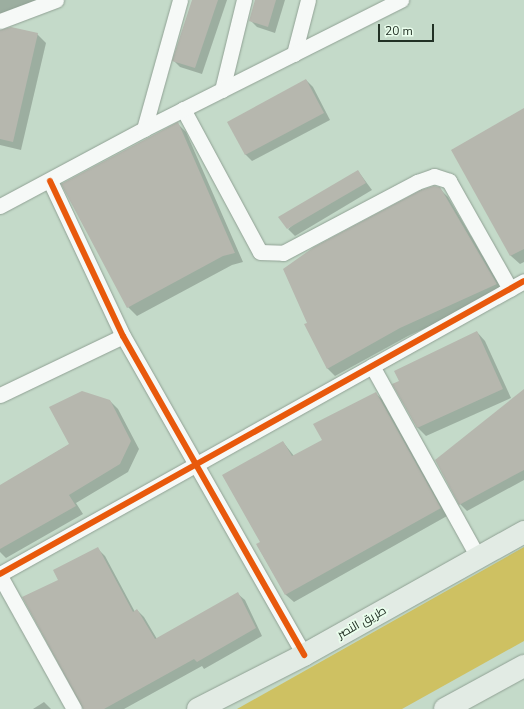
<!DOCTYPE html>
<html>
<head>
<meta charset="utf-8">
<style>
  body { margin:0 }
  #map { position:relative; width:524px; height:709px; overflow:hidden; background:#c4dac9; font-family:"Nunito Sans",Cairo,sans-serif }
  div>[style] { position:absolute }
  .green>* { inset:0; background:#cec162 }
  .shadow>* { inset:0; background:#0003 }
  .building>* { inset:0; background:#b6b7ae }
  .roads { filter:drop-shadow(0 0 1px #90a194) drop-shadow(0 0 1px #90a194) }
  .street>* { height:15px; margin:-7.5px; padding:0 7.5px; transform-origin:7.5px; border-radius:7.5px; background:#f6f9f7 }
  .primary>* { height:22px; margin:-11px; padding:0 11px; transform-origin:11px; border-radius:11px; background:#e2ebe4 }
  .cycleway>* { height:6px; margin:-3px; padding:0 3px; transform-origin:3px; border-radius:3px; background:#e8590c }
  span { translate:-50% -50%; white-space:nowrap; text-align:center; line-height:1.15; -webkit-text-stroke:3.5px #eafeed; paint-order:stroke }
  .street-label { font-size:12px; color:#223125 }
  .scale { position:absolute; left:378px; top:24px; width:56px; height:18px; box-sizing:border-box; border:2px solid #223125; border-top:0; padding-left:5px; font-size:12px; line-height:14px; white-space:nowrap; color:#223125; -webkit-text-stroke:3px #eafeed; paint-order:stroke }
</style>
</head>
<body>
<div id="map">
  <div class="green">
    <div style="clip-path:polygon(524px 547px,524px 641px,402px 709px,237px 709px)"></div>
  </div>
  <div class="shadow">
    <div style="clip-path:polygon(0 0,46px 0,0 27px)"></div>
    <div style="clip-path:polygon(193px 0,227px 0,202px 74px,180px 67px,174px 61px)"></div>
    <div style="clip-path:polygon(256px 0,285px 0,275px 33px,257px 27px,250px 20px)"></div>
    <div style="clip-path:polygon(0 31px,37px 34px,46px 43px,21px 150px,0 145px)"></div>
    <div style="clip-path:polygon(306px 80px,313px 87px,330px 120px,252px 161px,245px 154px)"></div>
    <div style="clip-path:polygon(524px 115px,524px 262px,520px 264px,511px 256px,452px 150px)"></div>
    <div style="clip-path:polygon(177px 123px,186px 132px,243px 262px,232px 265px,137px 316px,128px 307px)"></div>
    <div style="clip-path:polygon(358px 171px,372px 190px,295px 236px,288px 229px)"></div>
    <div style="clip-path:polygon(439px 188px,448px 197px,504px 292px,408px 336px,335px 376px,327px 368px,308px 323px)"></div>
    <div style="clip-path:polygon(477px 332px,485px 341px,511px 398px,426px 436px,417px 427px)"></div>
    <div style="clip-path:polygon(524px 390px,524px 480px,467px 511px,460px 504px)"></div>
    <div style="clip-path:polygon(376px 394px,384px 401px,447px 516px,294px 602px,286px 595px,257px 545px,261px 542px,283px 442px,294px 456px,323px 441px)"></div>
    <div style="clip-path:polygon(110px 401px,118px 409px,139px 449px,128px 472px,76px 503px,83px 514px,6px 558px,0 552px,0 486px,70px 444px)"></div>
    <div style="clip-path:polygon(98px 549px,105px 556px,135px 612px,137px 610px,144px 617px,157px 639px,238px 594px,245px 600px,262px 636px,204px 669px,202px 666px,124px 709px,83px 709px,60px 580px)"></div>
    <div style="clip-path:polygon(44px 702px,51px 709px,33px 709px)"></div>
  </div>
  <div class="building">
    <div style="clip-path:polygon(192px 0,218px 0,195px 68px,172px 61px)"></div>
    <div style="clip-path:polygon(255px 0,276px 0,268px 27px,249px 21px)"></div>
    <div style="clip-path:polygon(11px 27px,38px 33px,13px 142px,0 139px,0 30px)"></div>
    <div style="clip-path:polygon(306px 79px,324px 113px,245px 155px,227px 122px)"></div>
    <div style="clip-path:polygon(524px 108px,524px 249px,510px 256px,451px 150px)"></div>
    <div style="clip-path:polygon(178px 122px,235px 253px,223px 256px,127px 308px,61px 184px)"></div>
    <div style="clip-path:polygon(358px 170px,366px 183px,287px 229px,278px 217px)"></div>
    <div style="clip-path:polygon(434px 186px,440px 187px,497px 284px,400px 328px,327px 369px,304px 324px,307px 323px,283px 269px,314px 247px,421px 190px)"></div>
    <div style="clip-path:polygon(477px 331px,503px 389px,417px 428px,392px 384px,399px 381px,394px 371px)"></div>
    <div style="clip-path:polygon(524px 389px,524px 470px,459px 505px,435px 460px)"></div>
    <div style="clip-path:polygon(82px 391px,110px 400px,131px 441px,120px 464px,69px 495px,76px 506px,0 549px,0 485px,69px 444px,49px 407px)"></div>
    <div style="clip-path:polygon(376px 392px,441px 508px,285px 595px,256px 544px,260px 542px,222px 475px,283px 441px,292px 456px,322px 440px,313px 424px)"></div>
    <div style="clip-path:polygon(98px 547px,133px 612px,137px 609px,155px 639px,238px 592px,256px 628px,197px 662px,194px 659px,104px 709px,83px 709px,22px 597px,58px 580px,53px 570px)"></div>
  </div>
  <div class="roads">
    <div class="street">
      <div style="left:0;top:21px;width:60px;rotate:-20.6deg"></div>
      <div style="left:294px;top:54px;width:56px;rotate:-75.5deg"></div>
      <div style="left:222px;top:90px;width:93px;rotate:-76.3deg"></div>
      <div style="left:183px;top:109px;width:162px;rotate:61.7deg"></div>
      <div style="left:260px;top:252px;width:23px;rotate:2deg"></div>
      <div style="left:283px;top:253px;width:152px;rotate:-27.9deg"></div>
      <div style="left:417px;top:182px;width:18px;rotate:-19deg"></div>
      <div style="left:434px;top:176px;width:16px;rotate:18deg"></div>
      <div style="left:449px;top:181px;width:124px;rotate:60.5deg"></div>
      <div style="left:144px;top:129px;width:134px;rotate:-74.4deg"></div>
      <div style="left:50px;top:181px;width:171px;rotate:64.8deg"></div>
      <div style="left:123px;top:336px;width:367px;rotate:60.4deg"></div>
      <div style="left:0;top:206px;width:163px;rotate:-28.1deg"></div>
      <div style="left:144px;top:129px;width:288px;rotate:-26.7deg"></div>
      <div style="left:372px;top:366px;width:218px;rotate:61deg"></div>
      <div style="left:0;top:395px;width:136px;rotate:-25.6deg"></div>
      <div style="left:0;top:574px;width:600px;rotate:-29.21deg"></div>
      <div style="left:0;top:576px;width:152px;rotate:60.9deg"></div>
    </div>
    <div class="primary">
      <div style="left:198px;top:709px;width:119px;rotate:-27deg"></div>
      <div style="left:304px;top:655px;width:252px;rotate:-29.2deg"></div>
      <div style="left:445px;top:709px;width:90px;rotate:-28.6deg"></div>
    </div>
  </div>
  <div class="cycleway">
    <div style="left:50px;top:181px;width:171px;rotate:64.8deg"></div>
    <div style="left:123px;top:336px;width:367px;rotate:60.4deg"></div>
    <div style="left:0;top:574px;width:600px;rotate:-29.21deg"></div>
  </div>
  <div class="street-label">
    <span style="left:362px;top:623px;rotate:-29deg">طريق النصر</span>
  </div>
  <div class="scale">20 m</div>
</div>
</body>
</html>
